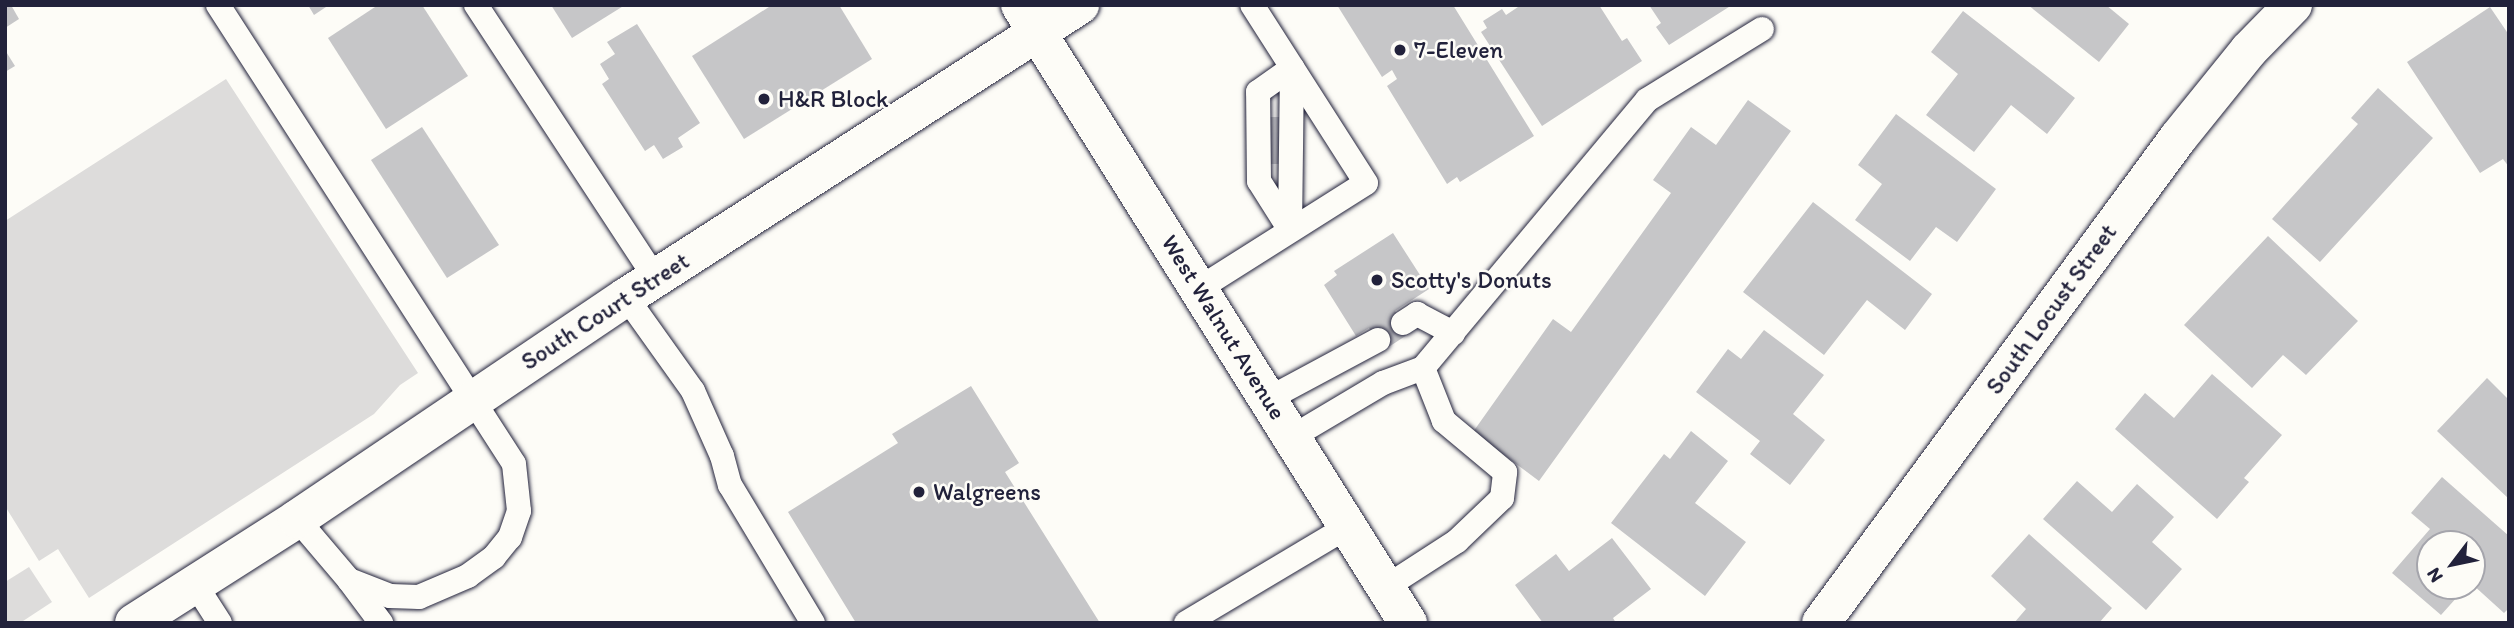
<!DOCTYPE html>
<html>
<head>
<meta charset="utf-8">
<style>
  body { margin:0 }
  #map { position:relative; width:2514px; height:628px; overflow:hidden; background:#fdfcf7; font-family:Itim,sans-serif }
  div>[style] { position:absolute }
  .green>* { inset:0; background:#dddcdb }
  .building>* { inset:0; background:#c6c6c8 }
  .roads { filter:drop-shadow(0 0 2px #22223b) drop-shadow(0 0 2px #22223b) }
  .service>* { height:24px; margin:-12px; padding:0 12px; transform-origin:12px; border-radius:12px; background:#fdfcf7 }
  .minor>* { height:38px; margin:-19px; padding:0 19px; transform-origin:19px; border-radius:19px; background:#fdfcf7 }
  .tertiary>* { height:38px; margin:-19px; padding:0 19px; transform-origin:19px; border-radius:19px; background:#fdfcf7 }
  .secondary>* { height:38px; margin:-19px; padding:0 19px; transform-origin:19px; border-radius:19px; background:#fdfcf7 }
  .dots>* { width:19px; height:19px; translate:-50% -50%; box-sizing:border-box; border:4px solid #fdfcf7; border-radius:50% }
  span { translate:-50% -50%; white-space:nowrap; text-align:center; line-height:1.15; -webkit-text-stroke:5px #fdfcf7; paint-order:stroke }
  .poi-label { font-size:24px; color:#22223b }
  .left { translate:0 -50%; text-align:left }
  .street-label { font-size:24px; color:#22223b }
  .frame { position:absolute; inset:0; border:7px solid #22223b; pointer-events:none }
  .north { position:absolute; left:2416px; top:530px; width:70px; height:70px; box-sizing:border-box; background:#fdfcf7; border:2px solid #a5a5ac; border-radius:50%; rotate:238deg; font-size:19px; font-weight:700; line-height:28px; text-align:center; color:#22223b }
  .north::after { content:''; display:block; margin:auto; width:24px; height:32px; background:#22223b; clip-path:polygon(50% 0,100% 100%,50% 72%,0 100%) }
</style>
</head>
<body>
<div id="map">
  <div class="green">
    <div style="clip-path:polygon(226px 79px,418px 373px,400px 385px,374px 414px,89px 598px,58px 549px,39px 561px,5px 506px,5px 221px)"></div>
    <div style="clip-path:polygon(29px 567px,52px 602px,20px 623px,5px 623px,5px 582px)"></div>
  </div>
  <div class="building">
    <div style="clip-path:polygon(5px 5px,11px 5px,19px 19px,5px 28px)"></div>
    <div style="clip-path:polygon(308px 5px,329px 5px,314px 15px)"></div>
    <div style="clip-path:polygon(378px 5px,422px 5px,468px 76px,386px 129px,328px 38px)"></div>
    <div style="clip-path:polygon(551px 5px,625px 5px,572px 38px)"></div>
    <div style="clip-path:polygon(772px 5px,839px 5px,872px 59px,744px 139px,692px 56px)"></div>
    <div style="clip-path:polygon(1337px 5px,1453px 5px,1534px 136px,1460px 182px,1457px 177px,1447px 184px,1387px 86px,1397px 79px,1392px 70px,1382px 77px)"></div>
    <div style="clip-path:polygon(1521px 5px,1599px 5px,1622px 41px,1627px 38px,1642px 61px,1542px 126px,1481px 32px,1487px 28px,1483px 21px,1502px 9px,1506px 15px)"></div>
    <div style="clip-path:polygon(1649px 5px,1732px 5px,1669px 45px,1656px 27px,1661px 23px)"></div>
    <div style="clip-path:polygon(2028px 5px,2106px 5px,2129px 24px,2099px 62px)"></div>
    <div style="clip-path:polygon(2490px 7px,2509px 35px,2509px 167px,2503px 159px,2480px 173px,2407px 62px)"></div>
    <div style="clip-path:polygon(1963px 11px,2075px 98px,2047px 134px,2011px 105px,1974px 152px,1926px 115px,1958px 74px,1931px 52px)"></div>
    <div style="clip-path:polygon(637px 24px,700px 123px,678px 138px,683px 147px,663px 159px,654px 145px,645px 151px,602px 84px,609px 79px,600px 64px,615px 54px,607px 42px)"></div>
    <div style="clip-path:polygon(5px 50px,15px 66px,5px 72px)"></div>
    <div style="clip-path:polygon(2378px 88px,2433px 138px,2320px 262px,2272px 219px,2358px 124px,2351px 118px)"></div>
    <div style="clip-path:polygon(1748px 100px,1791px 131px,1539px 481px,1473px 432px,1553px 319px,1571px 332px,1671px 193px,1653px 180px,1691px 127px,1716px 145px)"></div>
    <div style="clip-path:polygon(1896px 114px,1996px 189px,1957px 242px,1936px 227px,1910px 261px,1855px 220px,1882px 184px,1858px 165px)"></div>
    <div style="clip-path:polygon(1266px 117px,1282px 117px,1284px 164px,1267px 164px)"></div>
    <div style="clip-path:polygon(422px 127px,499px 245px,447px 278px,371px 160px)"></div>
    <div style="clip-path:polygon(1813px 202px,1932px 294px,1905px 330px,1867px 300px,1824px 355px,1743px 292px)"></div>
    <div style="clip-path:polygon(1393px 233px,1429px 289px,1395px 311px,1410px 333px,1384px 350px,1369px 328px,1356px 336px,1324px 285px,1337px 275px,1334px 271px)"></div>
    <div style="clip-path:polygon(2268px 236px,2358px 321px,2306px 375px,2283px 355px,2252px 388px,2184px 325px)"></div>
    <div style="clip-path:polygon(1764px 330px,1824px 375px,1793px 414px,1825px 440px,1790px 485px,1750px 454px,1760px 441px,1696px 392px,1728px 349px,1741px 359px)"></div>
    <div style="clip-path:polygon(2212px 374px,2282px 435px,2244px 478px,2249px 482px,2217px 519px,2115px 429px,2145px 393px,2174px 418px)"></div>
    <div style="clip-path:polygon(2487px 378px,2509px 400px,2509px 499px,2437px 431px)"></div>
    <div style="clip-path:polygon(971px 386px,1019px 463px,1005px 472px,1100px 623px,856px 623px,788px 512px,898px 443px,892px 434px)"></div>
    <div style="clip-path:polygon(1691px 431px,1728px 461px,1695px 503px,1746px 542px,1705px 596px,1611px 523px,1664px 454px,1670px 459px)"></div>
    <div style="clip-path:polygon(2442px 477px,2509px 536px,2509px 608px,2504px 613px,2472px 584px,2472px 544px,2430px 544px,2430px 586px,2467px 586px,2441px 615px,2392px 573px,2430px 529px,2411px 513px)"></div>
    <div style="clip-path:polygon(2077px 481px,2112px 512px,2137px 484px,2174px 517px,2152px 542px,2182px 569px,2146px 610px,2043px 519px)"></div>
    <div style="clip-path:polygon(2029px 534px,2112px 608px,2099px 623px,2014px 623px,2026px 609px,1991px 576px)"></div>
    <div style="clip-path:polygon(1612px 538px,1651px 589px,1613px 618px,1616px 623px,1543px 623px,1515px 585px,1556px 554px,1569px 571px)"></div>
  </div>
  <div class="roads">
    <div class="service">
      <div style="left:218px;top:5px;width:546px;rotate:57.18deg"></div>
      <div style="left:514px;top:464px;width:47px;rotate:83.9deg"></div>
      <div style="left:519px;top:511px;width:28px;rotate:109deg"></div>
      <div style="left:510px;top:537px;width:26px;rotate:129deg"></div>
      <div style="left:494px;top:557px;width:32px;rotate:144deg"></div>
      <div style="left:468px;top:576px;width:53px;rotate:156.8deg"></div>
      <div style="left:419px;top:597px;width:29px;rotate:-178deg"></div>
      <div style="left:390px;top:596px;width:44px;rotate:-158.7deg"></div>
      <div style="left:349px;top:580px;width:80px;rotate:-130.4deg"></div>
      <div style="left:476px;top:5px;width:326px;rotate:56.7deg"></div>
      <div style="left:1290px;top:230px;width:58px;rotate:-122.3deg"></div>
      <div style="left:1259px;top:181px;width:89px;rotate:-90.6deg"></div>
      <div style="left:1258px;top:92px;width:42px;rotate:-35.2deg"></div>
      <div style="left:1290px;top:230px;width:162px;rotate:-89.3deg"></div>
      <div style="left:1200px;top:288px;width:196px;rotate:-32.3deg"></div>
      <div style="left:1366px;top:183px;width:211px;rotate:-122.6deg"></div>
      <div style="left:626px;top:297px;width:115px;rotate:54.5deg"></div>
      <div style="left:693px;top:391px;width:71px;rotate:66deg"></div>
      <div style="left:722px;top:456px;width:30px;rotate:75deg"></div>
      <div style="left:730px;top:485px;width:161px;rotate:59deg"></div>
      <div style="left:1403px;top:323px;width:17px;rotate:-33deg"></div>
      <div style="left:1417px;top:314px;width:41px;rotate:27.8deg"></div>
      <div style="left:1268px;top:399px;width:125px;rotate:-28.2deg"></div>
      <div style="left:1292px;top:437px;width:106px;rotate:-30.7deg"></div>
      <div style="left:1383px;top:383px;width:43px;rotate:-20.6deg"></div>
      <div style="left:1423px;top:368px;width:349px;rotate:-50.1deg"></div>
      <div style="left:1647px;top:100px;width:135px;rotate:-31.7deg"></div>
      <div style="left:349px;top:580px;width:54px;rotate:53.3deg"></div>
      <div style="left:195px;top:584px;width:46px;rotate:57.3deg"></div>
      <div style="left:1386px;top:587px;width:85px;rotate:-32.9deg"></div>
      <div style="left:1457px;top:541px;width:62px;rotate:-43.7deg"></div>
      <div style="left:1502px;top:498px;width:26px;rotate:-83deg"></div>
      <div style="left:1505px;top:472px;width:80px;rotate:-140.1deg"></div>
      <div style="left:1444px;top:421px;width:57px;rotate:-111.6deg"></div>
      <div style="left:1186px;top:623px;width:187px;rotate:-30.8deg"></div>
    </div>
    <div class="minor">
      <div style="left:1821px;top:623px;width:602px;rotate:-53.64deg"></div>
      <div style="left:2178px;top:138px;width:113px;rotate:-51.1deg"></div>
      <div style="left:2249px;top:50px;width:63px;rotate:-45.6deg"></div>
    </div>
    <div class="tertiary">
      <div style="left:134px;top:623px;width:193px;rotate:-32.5deg"></div>
      <div style="left:297px;top:519px;width:397px;rotate:-34deg"></div>
      <div style="left:626px;top:297px;width:540px;rotate:-32.75deg"></div>
    </div>
    <div class="secondary">
      <div style="left:1020px;top:5px;width:730px;rotate:57.88deg"></div>
    </div>
  </div>
  <div class="dots">
    <div style="left:1400px;top:50px;background:#22223b"></div>
    <div style="left:764px;top:99px;background:#22223b"></div>
    <div style="left:1377px;top:280px;background:#22223b"></div>
    <div style="left:919px;top:492px;background:#22223b"></div>
  </div>
  <div class="poi-label">
    <span class="left" style="left:1414px;top:50px">7-Eleven</span>
    <span class="left" style="left:778px;top:99px">H&amp;R Block</span>
    <span class="left" style="left:1391px;top:280px">Scotty's Donuts</span>
    <span class="left" style="left:933px;top:492px">Walgreens</span>
  </div>
  <div class="street-label">
    <span style="left:2051px;top:309px;rotate:-54deg">South Locust Street</span>
    <span style="left:605px;top:311px;rotate:-33deg">South Court Street</span>
    <span style="left:1224px;top:327px;rotate:58deg">West Walnut Avenue</span>
  </div>
  <div class="frame"></div>
  <div class="north">N</div>
</div>
</body>
</html>
